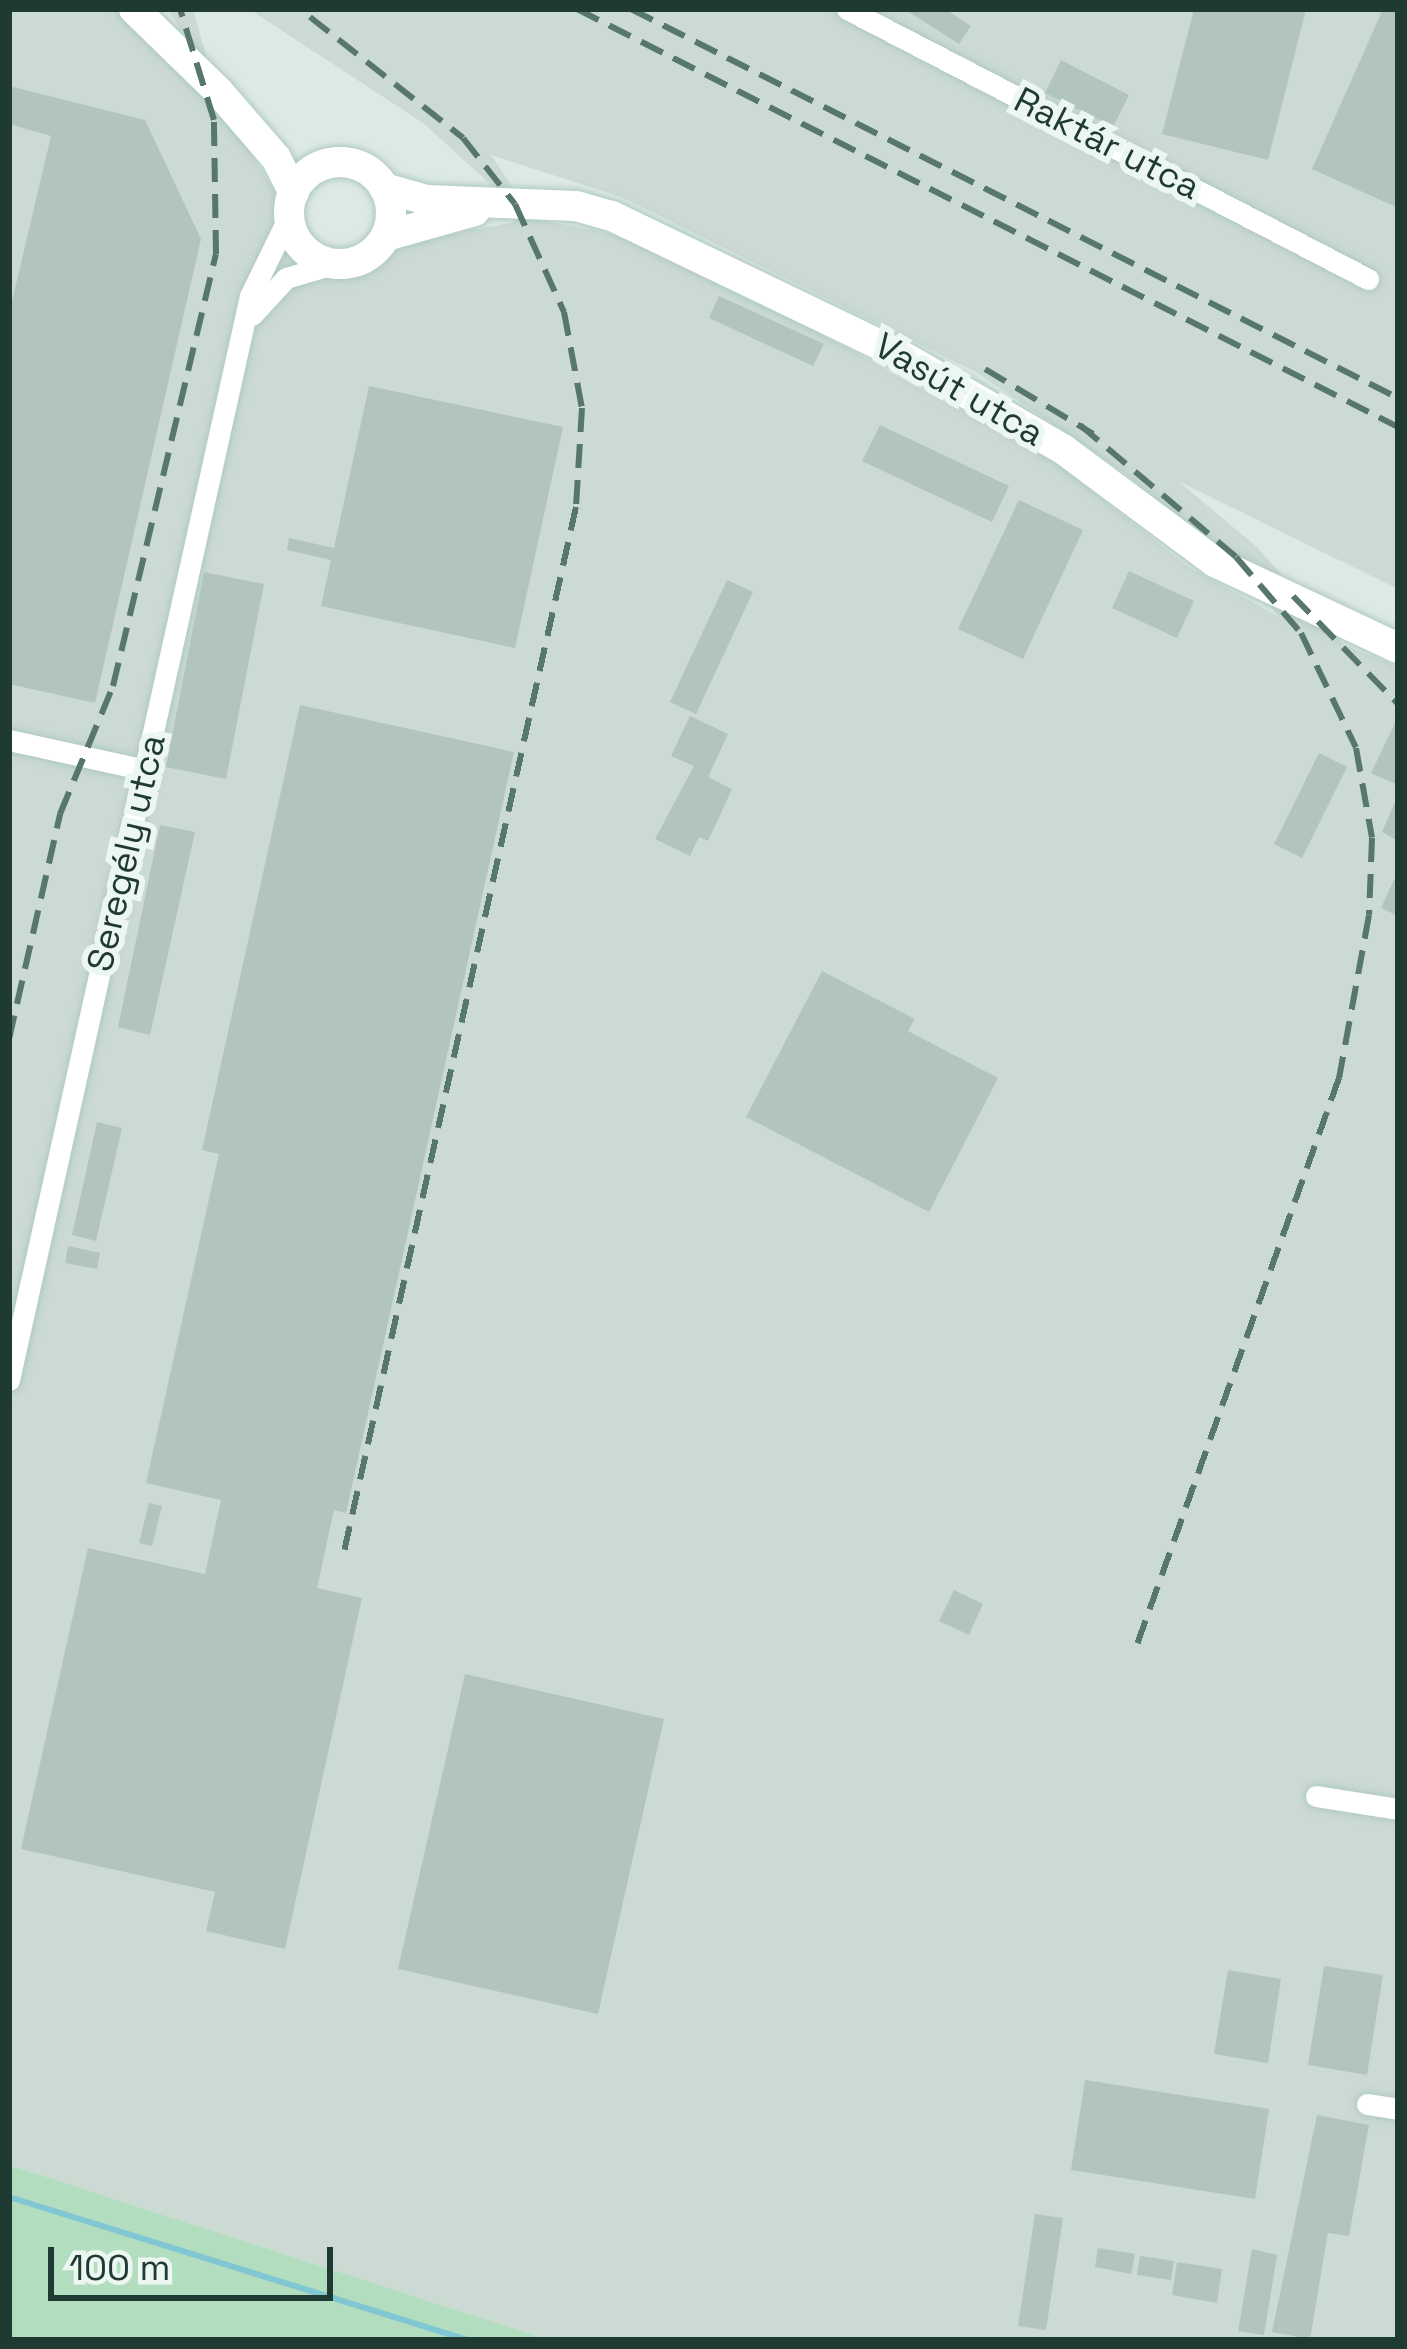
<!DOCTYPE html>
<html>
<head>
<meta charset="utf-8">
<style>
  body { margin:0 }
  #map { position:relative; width:1407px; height:2349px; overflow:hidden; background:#ddeae4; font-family:"Space Grotesk",sans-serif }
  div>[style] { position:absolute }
  .built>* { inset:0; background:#cbdad3 }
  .green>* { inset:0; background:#b3ddbf }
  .stream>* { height:6px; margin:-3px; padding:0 3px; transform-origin:3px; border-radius:3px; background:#80c6d3 }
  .building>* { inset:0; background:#b2c5bd }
  .roads { filter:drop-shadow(0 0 3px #afcac1) drop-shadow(0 0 3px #afcac1) }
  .street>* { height:21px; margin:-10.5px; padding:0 10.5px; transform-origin:10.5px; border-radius:10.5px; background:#fff }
  .secondary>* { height:30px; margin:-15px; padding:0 15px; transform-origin:15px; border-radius:15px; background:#fff }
  .secondary>.ring { margin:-15px; padding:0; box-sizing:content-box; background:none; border:30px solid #fff; border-radius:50% }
  .rail>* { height:6px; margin-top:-3px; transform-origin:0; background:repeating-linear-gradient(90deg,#57766e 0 24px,transparent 0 36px) }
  span { translate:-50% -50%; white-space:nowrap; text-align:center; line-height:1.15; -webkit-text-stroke:12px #edf7f2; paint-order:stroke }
  .street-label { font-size:36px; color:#1e3a32 }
  .frame { position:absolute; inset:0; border:12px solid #1e3a32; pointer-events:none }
  .scale { position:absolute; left:48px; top:2247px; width:285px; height:54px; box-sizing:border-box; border:6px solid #1e3a32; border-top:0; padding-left:15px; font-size:36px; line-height:42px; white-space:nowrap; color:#1e3a32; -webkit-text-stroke:9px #edf7f2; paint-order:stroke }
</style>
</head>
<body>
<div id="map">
  <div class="built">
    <div style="clip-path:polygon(evenodd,9px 9px,124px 9px,188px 42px,168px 9px,193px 9px,218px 99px,277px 196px,281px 247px,301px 266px,336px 277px,396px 243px,515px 222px,488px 182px,423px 123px,249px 9px,1398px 9px,1398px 589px,1178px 481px,1257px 547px,1344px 645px,1398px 667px,1398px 2340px,549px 2340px,9px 2165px,9px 9px,491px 155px,621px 197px,976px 372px,1129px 476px,1249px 579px,1279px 617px,1187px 566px,1059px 465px,768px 305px,679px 258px,607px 233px,534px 219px,491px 155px)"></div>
  </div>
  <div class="green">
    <div style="clip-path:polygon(9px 2165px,549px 2340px,9px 2340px)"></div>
  </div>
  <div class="stream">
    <div style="left:9px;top:2197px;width:481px;rotate:17.3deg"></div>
  </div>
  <div class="building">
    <div style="clip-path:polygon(904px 9px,945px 9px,971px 26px,959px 44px)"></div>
    <div style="clip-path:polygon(1194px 9px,1306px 9px,1268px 160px,1162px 134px)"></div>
    <div style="clip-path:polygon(1383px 9px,1398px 9px,1398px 208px,1312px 169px)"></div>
    <div style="clip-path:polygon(1061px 60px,1129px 95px,1113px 127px,1045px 93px)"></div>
    <div style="clip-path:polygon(9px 86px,145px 120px,201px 239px,95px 703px,9px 684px,9px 314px,51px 136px,9px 124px)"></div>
    <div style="clip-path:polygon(719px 296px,824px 344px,813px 366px,709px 318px)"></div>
    <div style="clip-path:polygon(369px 386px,563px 427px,515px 648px,321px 606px,331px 560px,287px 550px,289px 538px,334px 548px)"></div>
    <div style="clip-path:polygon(880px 425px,1009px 486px,992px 522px,862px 461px)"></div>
    <div style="clip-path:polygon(1019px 500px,1083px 530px,1023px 659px,958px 629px)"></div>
    <div style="clip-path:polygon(1129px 571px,1194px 601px,1177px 638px,1112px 608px)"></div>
    <div style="clip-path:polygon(204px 572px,264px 584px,226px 779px,166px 767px)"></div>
    <div style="clip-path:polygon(727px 580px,753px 592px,696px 714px,670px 702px)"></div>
    <div style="clip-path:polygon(300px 705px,514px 752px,346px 1513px,334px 1510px,317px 1588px,362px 1598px,285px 1949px,206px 1931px,215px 1892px,21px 1849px,88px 1548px,205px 1574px,221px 1500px,146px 1483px,219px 1154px,202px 1150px)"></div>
    <div style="clip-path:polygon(690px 716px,728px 734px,708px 777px,732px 789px,708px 841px,699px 837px,690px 856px,655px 839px,694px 766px,671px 756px)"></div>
    <div style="clip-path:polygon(1395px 723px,1398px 725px,1398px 785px,1371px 773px)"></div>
    <div style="clip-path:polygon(1319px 753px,1347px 767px,1302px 858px,1274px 844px)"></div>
    <div style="clip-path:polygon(1398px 795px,1398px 841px,1382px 832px)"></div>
    <div style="clip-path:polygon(160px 825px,195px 832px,150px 1035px,118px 1027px)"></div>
    <div style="clip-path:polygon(1398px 871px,1398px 916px,1381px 908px)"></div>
    <div style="clip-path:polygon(822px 971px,915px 1019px,908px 1031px,998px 1078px,929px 1212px,746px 1117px)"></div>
    <div style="clip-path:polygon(97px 1122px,122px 1128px,96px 1241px,72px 1235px)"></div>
    <div style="clip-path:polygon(68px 1246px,100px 1253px,97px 1269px,65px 1263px)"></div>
    <div style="clip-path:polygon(149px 1503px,162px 1506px,152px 1546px,139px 1543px)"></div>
    <div style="clip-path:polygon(954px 1590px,983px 1604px,969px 1635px,939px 1621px)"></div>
    <div style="clip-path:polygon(465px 1674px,664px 1719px,598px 2014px,398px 1969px)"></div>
    <div style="clip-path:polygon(1324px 1966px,1383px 1975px,1367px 2075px,1308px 2065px)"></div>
    <div style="clip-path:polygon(1228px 1970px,1281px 1979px,1268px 2063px,1214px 2054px)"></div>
    <div style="clip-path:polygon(1085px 2080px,1269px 2109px,1255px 2199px,1071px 2170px)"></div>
    <div style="clip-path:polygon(1317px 2115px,1369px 2125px,1349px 2236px,1328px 2233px,1310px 2339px,1272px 2332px)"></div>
    <div style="clip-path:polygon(1035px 2214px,1063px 2218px,1046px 2330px,1018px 2326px)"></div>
    <div style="clip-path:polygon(1098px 2248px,1135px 2254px,1131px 2274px,1095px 2267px)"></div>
    <div style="clip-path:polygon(1252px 2249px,1277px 2255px,1264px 2335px,1238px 2331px)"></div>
    <div style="clip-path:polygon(1140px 2256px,1174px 2261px,1171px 2280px,1137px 2275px)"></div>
    <div style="clip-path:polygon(1177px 2262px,1222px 2269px,1217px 2303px,1172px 2295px)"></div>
  </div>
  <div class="roads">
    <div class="street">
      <div style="left:847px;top:9px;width:587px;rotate:27.39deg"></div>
      <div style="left:252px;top:315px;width:50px;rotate:-47.4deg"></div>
      <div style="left:286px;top:278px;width:53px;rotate:-16.4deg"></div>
      <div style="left:9px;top:740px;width:140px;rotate:12.4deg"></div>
      <div style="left:9px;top:1380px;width:1110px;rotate:-77.47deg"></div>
      <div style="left:250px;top:296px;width:91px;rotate:-64deg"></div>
      <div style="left:1316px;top:1796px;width:83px;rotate:9deg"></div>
      <div style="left:1367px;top:2104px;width:31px;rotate:9deg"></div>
    </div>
    <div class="secondary">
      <div style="left:134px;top:9px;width:119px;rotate:44.3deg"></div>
      <div style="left:219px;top:92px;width:87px;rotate:49.2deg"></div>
      <div style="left:276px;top:158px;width:39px;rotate:63deg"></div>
      <div class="ring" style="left:289px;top:162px;width:72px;height:72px"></div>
      <div style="left:384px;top:188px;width:45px;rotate:15.6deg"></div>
      <div style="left:427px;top:200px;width:149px;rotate:2.3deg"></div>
      <div style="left:576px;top:206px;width:37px;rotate:16deg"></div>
      <div style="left:612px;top:216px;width:316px;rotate:25.7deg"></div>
      <div style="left:897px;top:353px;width:193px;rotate:30.1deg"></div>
      <div style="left:1064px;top:450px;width:188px;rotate:36.6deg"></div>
      <div style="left:1215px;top:562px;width:202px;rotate:25.2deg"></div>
      <div style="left:386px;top:236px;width:92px;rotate:-15.7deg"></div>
    </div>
  </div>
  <div class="rail">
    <div style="left:577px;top:9px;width:921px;rotate:26.98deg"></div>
    <div style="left:631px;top:9px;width:860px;rotate:26.89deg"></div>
    <div style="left:310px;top:17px;width:195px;rotate:38.3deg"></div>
    <div style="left:463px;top:138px;width:84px;rotate:51.8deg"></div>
    <div style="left:515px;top:204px;width:119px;rotate:65.6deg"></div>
    <div style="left:564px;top:312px;width:98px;rotate:79.4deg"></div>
    <div style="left:582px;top:408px;width:99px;rotate:93.5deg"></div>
    <div style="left:576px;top:507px;width:1070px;rotate:102.52deg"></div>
    <div style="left:985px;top:369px;width:126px;rotate:31deg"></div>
    <div style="left:1080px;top:425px;width:204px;rotate:40.2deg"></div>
    <div style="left:1236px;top:557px;width:100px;rotate:49.5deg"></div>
    <div style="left:1301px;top:633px;width:127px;rotate:64.4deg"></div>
    <div style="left:1356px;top:748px;width:91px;rotate:79.9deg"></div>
    <div style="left:1372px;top:838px;width:77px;rotate:92.2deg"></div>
    <div style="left:1369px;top:915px;width:166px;rotate:100.4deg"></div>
    <div style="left:1339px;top:1078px;width:610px;rotate:109.62deg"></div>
    <div style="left:1293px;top:596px;width:151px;rotate:45.8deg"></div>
    <div style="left:9px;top:1039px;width:231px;rotate:-77.2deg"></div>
    <div style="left:60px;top:814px;width:139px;rotate:-67.5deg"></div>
    <div style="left:113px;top:686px;width:444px;rotate:-76.6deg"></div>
    <div style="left:216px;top:254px;width:134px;rotate:-90.9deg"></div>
    <div style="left:214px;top:120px;width:116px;rotate:-107deg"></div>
  </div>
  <div class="street-label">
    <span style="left:1107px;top:144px;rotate:27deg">Raktár utca</span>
    <span style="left:959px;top:390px;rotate:30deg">Vasút utca</span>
    <span style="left:127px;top:853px;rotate:-77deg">Seregély utca</span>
  </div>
  <div class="frame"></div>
  <div class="scale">100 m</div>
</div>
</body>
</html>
